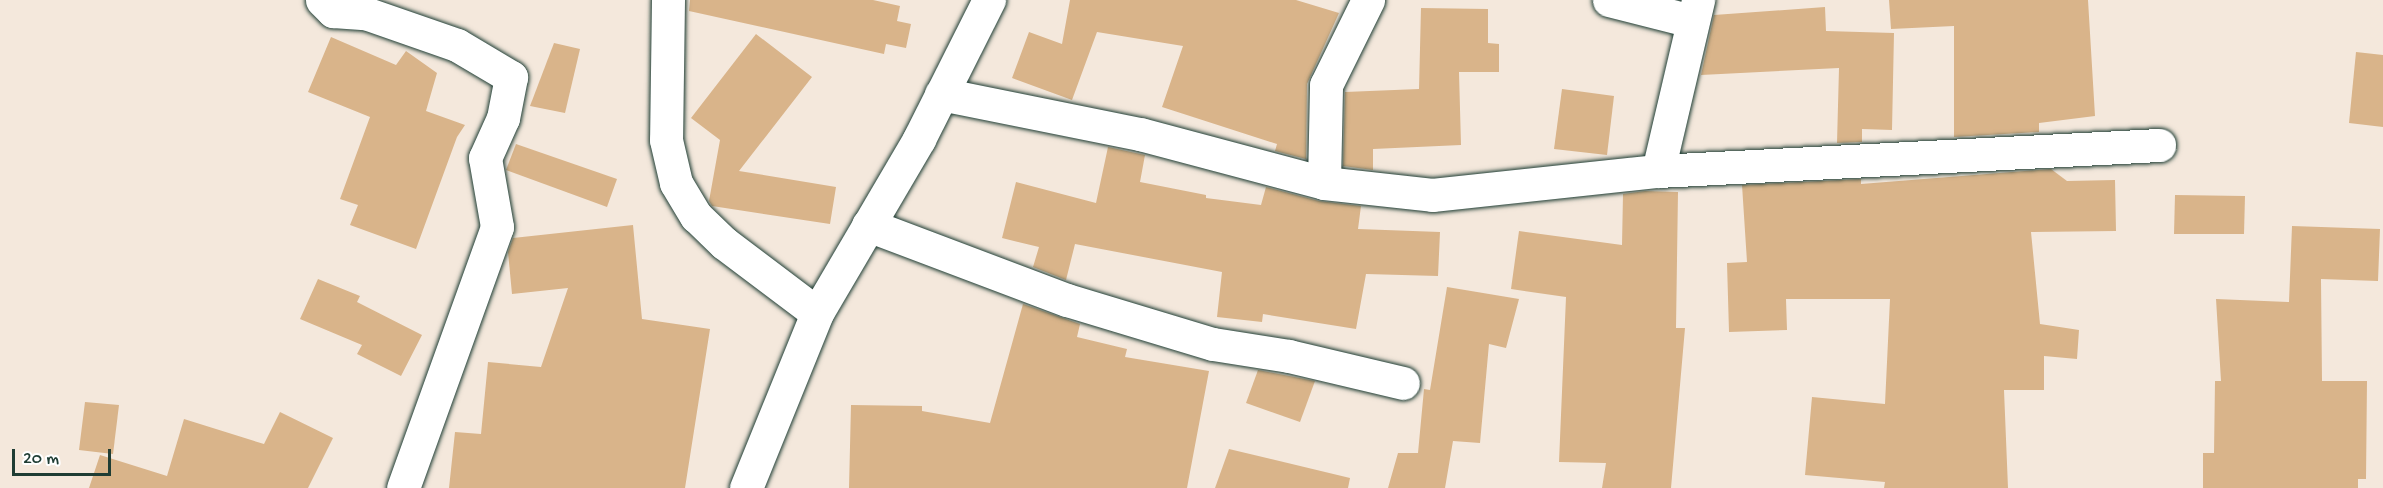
<!DOCTYPE html>
<html>
<head>
<meta charset="utf-8">
<style>
  body { margin:0 }
  #map { position:relative; width:2383px; height:488px; overflow:hidden; background:#f4e8dc; font-family:"Gochi Hand",sans-serif }
  div>[style] { position:absolute }
  .building>* { inset:0; background:#d9b48a }
  .roads { filter:drop-shadow(0 0 2px #1f3d34) drop-shadow(0 0 2px #1f3d34) }
  .minor>* { height:33px; margin:-16.5px; padding:0 16.5px; transform-origin:16.5px; border-radius:16.5px; background:#fff }
  span { translate:-50% -50%; white-space:nowrap; text-align:center; line-height:1.15; -webkit-text-stroke:4.5px #fff; paint-order:stroke }
  .scale { position:absolute; left:12px; top:449px; width:99px; height:27px; box-sizing:border-box; border:3px solid #1f3d34; border-top:0; padding-left:8px; font-size:18px; line-height:21px; white-space:nowrap; color:#1f3d34; -webkit-text-stroke:4px #fff; paint-order:stroke }
</style>
</head>
<body>
<div id="map">
  <div class="building">
    <div style="clip-path:polygon(690px 0,873px 0,900px 6px,897px 21px,911px 24px,906px 48px,886px 44px,884px 54px,689px 11px)"></div>
    <div style="clip-path:polygon(1070px 0,1296px 0,1339px 13px,1307px 84px,1306px 159px,1275px 151px,1277px 144px,1162px 107px,1183px 46px,1097px 32px,1072px 100px,1012px 78px,1029px 32px,1062px 44px)"></div>
    <div style="clip-path:polygon(1889px 0,2088px 0,2095px 116px,2039px 123px,2039px 132px,1954px 137px,1954px 26px,1891px 29px)"></div>
    <div style="clip-path:polygon(1825px 7px,1826px 31px,1894px 33px,1892px 130px,1862px 129px,1862px 142px,1837px 143px,1839px 68px,1701px 75px,1714px 15px)"></div>
    <div style="clip-path:polygon(1421px 8px,1488px 9px,1488px 43px,1499px 44px,1499px 72px,1459px 72px,1461px 145px,1373px 149px,1373px 170px,1343px 166px,1345px 92px,1419px 89px)"></div>
    <div style="clip-path:polygon(756px 34px,812px 77px,739px 171px,836px 187px,830px 224px,712px 206px,709px 201px,720px 140px,691px 118px)"></div>
    <div style="clip-path:polygon(331px 37px,396px 65px,406px 51px,437px 73px,426px 111px,465px 125px,457px 137px,416px 249px,350px 225px,358px 205px,340px 199px,370px 117px,308px 92px)"></div>
    <div style="clip-path:polygon(554px 43px,580px 49px,565px 113px,530px 106px)"></div>
    <div style="clip-path:polygon(2356px 52px,2383px 55px,2383px 127px,2349px 123px)"></div>
    <div style="clip-path:polygon(1562px 89px,1614px 96px,1607px 155px,1554px 149px)"></div>
    <div style="clip-path:polygon(516px 144px,617px 179px,607px 207px,506px 170px)"></div>
    <div style="clip-path:polygon(1108px 147px,1145px 155px,1140px 182px,1206px 195px,1206px 198px,1261px 205px,1266px 187px,1319px 201px,1361px 206px,1358px 229px,1440px 232px,1438px 276px,1366px 274px,1356px 329px,1263px 314px,1262px 322px,1217px 317px,1222px 272px,1075px 244px,1066px 280px,1033px 267px,1039px 247px,1002px 238px,1016px 182px,1096px 203px)"></div>
    <div style="clip-path:polygon(2051px 169px,2067px 181px,2115px 180px,2116px 231px,2031px 232px,2040px 324px,2079px 330px,2077px 359px,2044px 356px,2044px 390px,2004px 390px,2008px 488px,1884px 488px,1885px 482px,1805px 475px,1812px 397px,1885px 404px,1890px 299px,1786px 299px,1787px 330px,1729px 332px,1727px 263px,1747px 262px,1742px 185px,1861px 179px,1861px 184px)"></div>
    <div style="clip-path:polygon(1645px 191px,1678px 192px,1676px 328px,1685px 328px,1671px 488px,1602px 488px,1606px 463px,1559px 462px,1566px 297px,1511px 289px,1519px 231px,1622px 245px,1623px 194px)"></div>
    <div style="clip-path:polygon(2175px 195px,2245px 196px,2244px 234px,2174px 234px)"></div>
    <div style="clip-path:polygon(633px 225px,642px 319px,710px 329px,685px 488px,449px 488px,455px 432px,481px 434px,488px 362px,541px 367px,568px 288px,512px 294px,508px 252px,513px 238px)"></div>
    <div style="clip-path:polygon(2292px 226px,2380px 229px,2378px 281px,2321px 279px,2322px 381px,2367px 381px,2366px 479px,2358px 479px,2358px 488px,2203px 488px,2203px 453px,2214px 453px,2215px 381px,2221px 381px,2216px 299px,2289px 302px)"></div>
    <div style="clip-path:polygon(318px 279px,360px 296px,357px 302px,422px 335px,401px 376px,357px 354px,362px 345px,300px 319px)"></div>
    <div style="clip-path:polygon(1447px 287px,1519px 299px,1506px 348px,1489px 344px,1480px 443px,1453px 441px,1445px 488px,1388px 488px,1398px 453px,1418px 453px,1424px 389px,1430px 390px)"></div>
    <div style="clip-path:polygon(1023px 304px,1080px 324px,1077px 337px,1127px 349px,1125px 357px,1209px 371px,1187px 488px,849px 488px,851px 405px,922px 406px,922px 411px,990px 423px)"></div>
    <div style="clip-path:polygon(1258px 370px,1315px 381px,1300px 422px,1246px 403px)"></div>
    <div style="clip-path:polygon(85px 402px,119px 405px,113px 454px,79px 450px)"></div>
    <div style="clip-path:polygon(280px 412px,333px 438px,308px 488px,89px 488px,100px 455px,167px 476px,184px 419px,264px 444px)"></div>
    <div style="clip-path:polygon(1229px 449px,1350px 478px,1348px 488px,1215px 488px)"></div>
  </div>
  <div class="roads">
    <div class="minor">
      <div style="left:322px;top:0;width:16px;rotate:45deg"></div>
      <div style="left:333px;top:11px;width:32px;rotate:4deg"></div>
      <div style="left:365px;top:13px;width:97px;rotate:19.2deg"></div>
      <div style="left:457px;top:45px;width:63px;rotate:30.7deg"></div>
      <div style="left:511px;top:77px;width:42px;rotate:101deg"></div>
      <div style="left:503px;top:118px;width:44px;rotate:114.2deg"></div>
      <div style="left:485px;top:158px;width:70px;rotate:80.1deg"></div>
      <div style="left:497px;top:227px;width:277px;rotate:109.8deg"></div>
      <div style="left:668px;top:0;width:140px;rotate:90.8deg"></div>
      <div style="left:666px;top:140px;width:44px;rotate:76.9deg"></div>
      <div style="left:676px;top:183px;width:39px;rotate:59deg"></div>
      <div style="left:696px;top:216px;width:39px;rotate:44deg"></div>
      <div style="left:724px;top:243px;width:116px;rotate:37deg"></div>
      <div style="left:1609px;top:0;width:86px;rotate:14.2deg"></div>
      <div style="left:941px;top:94px;width:203px;rotate:11.4deg"></div>
      <div style="left:1140px;top:134px;width:190px;rotate:14.9deg"></div>
      <div style="left:1324px;top:183px;width:109px;rotate:6.3deg"></div>
      <div style="left:1432px;top:195px;width:227px;rotate:-6.1deg"></div>
      <div style="left:1658px;top:171px;width:502px;rotate:-2.97deg"></div>
      <div style="left:1658px;top:171px;width:176px;rotate:-76.8deg"></div>
      <div style="left:1324px;top:183px;width:98px;rotate:-88.8deg"></div>
      <div style="left:1326px;top:85px;width:95px;rotate:-63.7deg"></div>
      <div style="left:868px;top:225px;width:213px;rotate:20.7deg"></div>
      <div style="left:1067px;top:300px;width:152px;rotate:16.8deg"></div>
      <div style="left:1213px;top:344px;width:77px;rotate:9deg"></div>
      <div style="left:1289px;top:356px;width:117px;rotate:13.3deg"></div>
      <div style="left:746px;top:488px;width:189px;rotate:-67.9deg"></div>
      <div style="left:817px;top:313px;width:202px;rotate:-59.6deg"></div>
      <div style="left:919px;top:139px;width:156px;rotate:-63.3deg"></div>
    </div>
  </div>
  <div class="scale">20 m</div>
</div>
</body>
</html>
